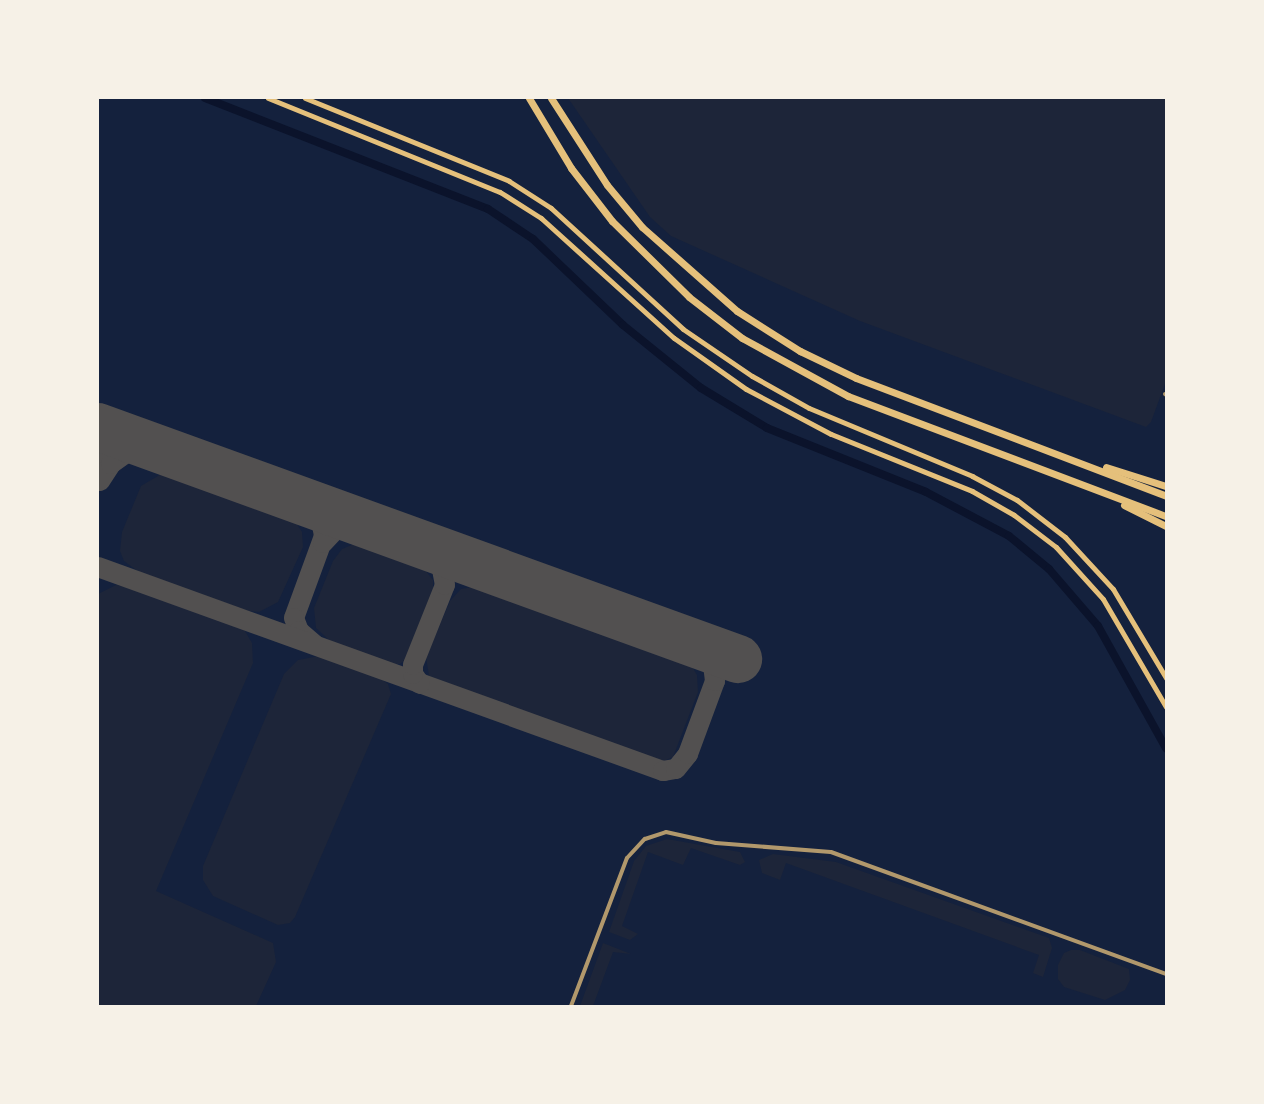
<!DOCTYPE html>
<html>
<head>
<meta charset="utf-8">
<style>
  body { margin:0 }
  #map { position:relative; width:1264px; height:1104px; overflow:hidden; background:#14213d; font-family:"DejaVu Sans",sans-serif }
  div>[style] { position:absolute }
  .green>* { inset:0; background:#1d2539 }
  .canal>* { height:8px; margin:-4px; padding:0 4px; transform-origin:4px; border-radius:4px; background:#0b132b }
  .taxiway>* { height:20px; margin:-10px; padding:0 10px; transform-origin:10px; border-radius:10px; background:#525050 }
  .runway>* { height:48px; margin:-24px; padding:0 24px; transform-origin:24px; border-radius:24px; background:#525050 }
  .minor>* { height:4px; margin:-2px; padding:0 2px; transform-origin:2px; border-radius:2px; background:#b1986c }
  .secondary>* { height:5px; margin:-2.5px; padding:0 2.5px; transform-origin:2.5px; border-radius:2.5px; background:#e5c07b }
  .motorway>* { height:7px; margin:-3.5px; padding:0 3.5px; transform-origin:3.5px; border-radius:3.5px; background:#e5c07b }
  span { translate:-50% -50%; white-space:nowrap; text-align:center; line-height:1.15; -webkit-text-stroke:5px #f6f1e7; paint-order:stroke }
  .frame { position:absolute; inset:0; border:99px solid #f6f1e7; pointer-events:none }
</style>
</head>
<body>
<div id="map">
  <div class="green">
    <div style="clip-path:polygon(568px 98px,1166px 98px,1166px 381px,1151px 422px,1146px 427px,860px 321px,671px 236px,650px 217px)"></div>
    <div style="clip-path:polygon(163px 473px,181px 474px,287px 513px,295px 521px,302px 532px,303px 547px,278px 602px,259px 612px,248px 611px,140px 573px,124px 561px,120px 551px,122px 532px,141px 486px)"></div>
    <div style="clip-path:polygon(359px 542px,418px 561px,433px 580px,433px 599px,408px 657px,400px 664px,389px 664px,331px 642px,316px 628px,314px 608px,333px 561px,342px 549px)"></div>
    <div style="clip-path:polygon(116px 585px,128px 586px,234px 624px,245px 631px,252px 643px,253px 663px,156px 891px,273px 943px,276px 962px,256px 1006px,98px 1006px,98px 594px)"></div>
    <div style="clip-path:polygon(482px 585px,680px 656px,690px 663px,697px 675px,698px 692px,673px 757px,664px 761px,652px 759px,429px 676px,426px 657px,450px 601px,461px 589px)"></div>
    <div style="clip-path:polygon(319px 656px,379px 677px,388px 684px,391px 694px,295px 917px,290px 923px,278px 925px,213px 896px,203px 880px,203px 866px,284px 674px,298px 660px)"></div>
    <div style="clip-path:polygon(667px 839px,740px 852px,745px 862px,740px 865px,691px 848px,683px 865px,648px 852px,622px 926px,638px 934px,630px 940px,609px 932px,634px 861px,646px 846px)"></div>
    <div style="clip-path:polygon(773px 854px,836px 862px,1049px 938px,1052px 948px,1043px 977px,1033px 973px,1039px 955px,786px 863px,780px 880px,762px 873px,759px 860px)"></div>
    <div style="clip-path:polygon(603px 943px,631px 954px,613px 952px,593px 1006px,580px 1006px)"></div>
    <div style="clip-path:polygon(1071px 950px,1080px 950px,1129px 969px,1130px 980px,1125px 990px,1105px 1000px,1064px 987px,1058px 979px,1058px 965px,1064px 953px)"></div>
  </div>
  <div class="canal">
    <div style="left:205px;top:98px;width:304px;rotate:21.4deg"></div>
    <div style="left:488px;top:209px;width:54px;rotate:33.7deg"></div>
    <div style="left:533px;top:239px;width:124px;rotate:43.7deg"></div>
    <div style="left:623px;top:325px;width:100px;rotate:38.9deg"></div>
    <div style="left:701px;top:388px;width:77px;rotate:31.2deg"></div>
    <div style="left:767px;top:428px;width:171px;rotate:21.9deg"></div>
    <div style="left:926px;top:492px;width:94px;rotate:27.9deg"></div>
    <div style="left:1009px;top:536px;width:52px;rotate:39.5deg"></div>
    <div style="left:1049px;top:569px;width:75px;rotate:49.3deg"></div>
    <div style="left:1098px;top:626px;width:140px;rotate:60.9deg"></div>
  </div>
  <div class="taxiway">
    <div style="left:98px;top:442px;width:21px;rotate:76deg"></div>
    <div style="left:103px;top:462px;width:16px;rotate:97deg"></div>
    <div style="left:100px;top:481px;width:20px;rotate:-57deg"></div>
    <div style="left:111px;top:464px;width:19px;rotate:-36deg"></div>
    <div style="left:126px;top:453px;width:19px;rotate:-12deg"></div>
    <div style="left:145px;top:449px;width:18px;rotate:6deg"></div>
    <div style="left:306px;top:503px;width:18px;rotate:41deg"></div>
    <div style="left:320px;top:515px;width:21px;rotate:79deg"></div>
    <div style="left:324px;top:536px;width:87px;rotate:110.1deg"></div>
    <div style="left:294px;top:618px;width:14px;rotate:69deg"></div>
    <div style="left:299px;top:631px;width:20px;rotate:41deg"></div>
    <div style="left:323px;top:543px;width:23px;rotate:-47deg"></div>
    <div style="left:339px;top:526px;width:27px;rotate:-2deg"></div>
    <div style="left:98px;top:567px;width:601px;rotate:19.85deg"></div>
    <div style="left:663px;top:771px;width:13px;rotate:-9deg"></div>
    <div style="left:676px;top:769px;width:19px;rotate:-51deg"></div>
    <div style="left:688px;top:754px;width:78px;rotate:-69.7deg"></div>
    <div style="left:715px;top:681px;width:31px;rotate:-97deg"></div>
    <div style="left:420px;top:684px;width:12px;rotate:-125deg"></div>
    <div style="left:413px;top:674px;width:9px;rotate:-90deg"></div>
    <div style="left:413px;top:665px;width:86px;rotate:-68.2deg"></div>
    <div style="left:445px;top:585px;width:21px;rotate:-101deg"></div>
    <div style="left:441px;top:564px;width:21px;rotate:-127deg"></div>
  </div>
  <div class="runway">
    <div style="left:98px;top:427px;width:681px;rotate:19.93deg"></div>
  </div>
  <div class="minor">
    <div style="left:1165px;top:394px;width:1px;rotate:45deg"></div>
    <div style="left:571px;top:1006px;width:158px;rotate:-69.3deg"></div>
    <div style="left:627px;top:858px;width:26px;rotate:-47deg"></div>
    <div style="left:645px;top:839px;width:22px;rotate:-18deg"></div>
    <div style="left:666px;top:832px;width:51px;rotate:12.4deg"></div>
    <div style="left:716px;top:843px;width:115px;rotate:4.5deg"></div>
    <div style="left:831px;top:852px;width:357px;rotate:20deg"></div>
  </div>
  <div class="secondary">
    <div style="left:268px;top:98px;width:250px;rotate:22.1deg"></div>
    <div style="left:500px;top:192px;width:49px;rotate:32.4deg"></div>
    <div style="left:541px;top:218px;width:179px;rotate:42.1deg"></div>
    <div style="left:674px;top:338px;width:88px;rotate:35.3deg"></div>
    <div style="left:746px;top:389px;width:96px;rotate:27.9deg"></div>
    <div style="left:831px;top:434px;width:152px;rotate:22deg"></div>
    <div style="left:972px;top:491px;width:48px;rotate:29.7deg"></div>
    <div style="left:1014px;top:515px;width:53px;rotate:37.3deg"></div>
    <div style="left:1056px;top:547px;width:70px;rotate:47.9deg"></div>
    <div style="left:1103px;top:599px;width:125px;rotate:59.7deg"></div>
    <div style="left:305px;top:98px;width:220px;rotate:22.1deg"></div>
    <div style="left:509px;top:181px;width:50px;rotate:32.7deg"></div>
    <div style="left:551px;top:208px;width:179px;rotate:42.5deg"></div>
    <div style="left:683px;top:329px;width:83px;rotate:34.3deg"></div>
    <div style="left:752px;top:376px;width:65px;rotate:29.3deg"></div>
    <div style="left:809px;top:408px;width:177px;rotate:22.6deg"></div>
    <div style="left:972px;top:476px;width:51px;rotate:28.1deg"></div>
    <div style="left:1017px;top:500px;width:61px;rotate:37.6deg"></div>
    <div style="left:1065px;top:537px;width:71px;rotate:47.3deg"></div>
    <div style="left:1113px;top:589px;width:104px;rotate:59.2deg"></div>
  </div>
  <div class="motorway">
    <div style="left:529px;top:98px;width:82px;rotate:59deg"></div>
    <div style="left:571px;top:168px;width:67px;rotate:52.3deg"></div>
    <div style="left:612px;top:221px;width:108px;rotate:44.6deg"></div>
    <div style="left:689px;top:297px;width:67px;rotate:37.7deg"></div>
    <div style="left:742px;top:338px;width:121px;rotate:28.7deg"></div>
    <div style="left:848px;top:396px;width:340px;rotate:20.7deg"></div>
    <div style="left:551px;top:98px;width:103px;rotate:57.2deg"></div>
    <div style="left:607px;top:185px;width:55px;rotate:50.2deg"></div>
    <div style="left:642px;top:227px;width:127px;rotate:41.5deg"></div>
    <div style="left:737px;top:311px;width:75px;rotate:32.4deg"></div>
    <div style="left:800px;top:351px;width:62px;rotate:25.7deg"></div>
    <div style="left:856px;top:378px;width:332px;rotate:20.8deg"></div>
    <div style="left:1106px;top:467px;width:63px;rotate:17.6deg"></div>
    <div style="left:1124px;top:505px;width:47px;rotate:26.6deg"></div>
  </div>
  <div class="frame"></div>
</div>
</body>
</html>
